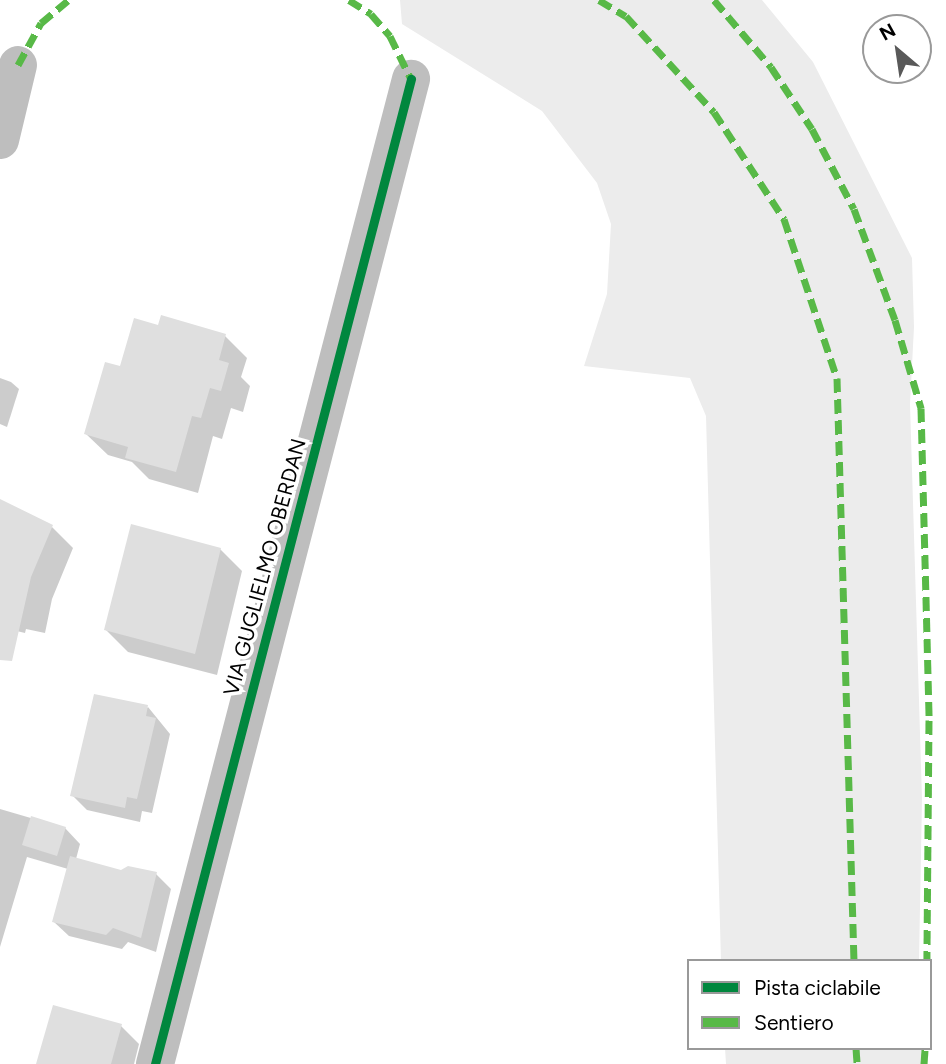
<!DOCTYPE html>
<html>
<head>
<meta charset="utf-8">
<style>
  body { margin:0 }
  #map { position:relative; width:946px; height:1064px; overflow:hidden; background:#fff; font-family:Figtree,sans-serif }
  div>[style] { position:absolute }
  .green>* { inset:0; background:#ececec }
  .shadow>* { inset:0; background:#0003 }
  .building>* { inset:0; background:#dfdfdf }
  .minor>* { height:38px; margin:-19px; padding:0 19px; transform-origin:19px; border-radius:19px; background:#bebebe }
  .quiet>* { height:7px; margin-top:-3.5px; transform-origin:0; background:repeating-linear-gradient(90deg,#58b947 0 14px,transparent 0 21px) }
  .cycleway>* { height:9px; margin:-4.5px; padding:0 4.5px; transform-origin:4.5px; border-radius:4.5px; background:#00873e }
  span { translate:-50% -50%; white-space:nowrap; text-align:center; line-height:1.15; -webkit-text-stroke:7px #fff; paint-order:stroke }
  .street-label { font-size:21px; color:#000 }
  .legend { position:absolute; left:687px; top:959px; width:245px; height:91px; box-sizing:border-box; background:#fff; border:2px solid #999; margin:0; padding:9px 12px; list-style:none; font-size:21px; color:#000 }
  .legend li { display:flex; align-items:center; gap:14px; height:35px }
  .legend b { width:35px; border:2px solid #999 }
  .north { position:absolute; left:862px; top:14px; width:70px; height:70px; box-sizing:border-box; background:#fff; border:2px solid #999; border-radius:50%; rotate:331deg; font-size:19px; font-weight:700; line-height:28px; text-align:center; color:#000 }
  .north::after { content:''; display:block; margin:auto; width:24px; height:32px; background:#595959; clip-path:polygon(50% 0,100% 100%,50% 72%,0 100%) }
</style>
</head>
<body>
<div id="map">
  <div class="green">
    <div style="clip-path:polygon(400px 0,762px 0,813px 62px,912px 258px,914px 327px,910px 404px,922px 799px,919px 961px,721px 961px,706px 416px,690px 378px,584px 366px,607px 294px,611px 224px,597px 183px,542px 111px,402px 24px)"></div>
    <div style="clip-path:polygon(725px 1048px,923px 1048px,925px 1064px,726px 1064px)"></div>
  </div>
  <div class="shadow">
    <div style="clip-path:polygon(159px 327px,225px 336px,247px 358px,241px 377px,250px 386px,243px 412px,231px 408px,222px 439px,213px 436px,198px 493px,149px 479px,132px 462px,108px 455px,86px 434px,121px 368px)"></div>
    <div style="clip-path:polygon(0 378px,11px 382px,19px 389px,7px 427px,0 424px)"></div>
    <div style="clip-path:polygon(0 514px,52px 527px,73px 548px,52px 599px,45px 633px,26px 629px,25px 633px,0 627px)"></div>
    <div style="clip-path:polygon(220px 549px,242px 571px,217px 675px,128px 652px,106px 630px)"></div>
    <div style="clip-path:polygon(148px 707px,170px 734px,152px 813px,142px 811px,140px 822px,87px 810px,72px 795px)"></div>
    <div style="clip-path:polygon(0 809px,65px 828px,80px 844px,76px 859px,121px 872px,156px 874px,171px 889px,156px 952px,128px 942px,122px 949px,69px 936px,54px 922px,68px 869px,27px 857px,0 947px)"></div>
    <div style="clip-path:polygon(121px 1026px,139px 1044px,134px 1064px,38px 1064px)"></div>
  </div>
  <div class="building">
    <div style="clip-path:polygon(161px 315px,226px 334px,219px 360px,229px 363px,221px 391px,210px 388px,201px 418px,192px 416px,176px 472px,125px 458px,128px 447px,84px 434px,105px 362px,120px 366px,134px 318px,158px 325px)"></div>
    <div style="clip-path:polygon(0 499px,53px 525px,31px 577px,12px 661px,0 660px)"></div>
    <div style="clip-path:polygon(131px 524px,221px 548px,195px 654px,104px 630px)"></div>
    <div style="clip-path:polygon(94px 694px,148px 705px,146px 716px,156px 718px,137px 799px,127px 797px,125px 808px,70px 796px)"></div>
    <div style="clip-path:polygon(31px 816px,66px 827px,57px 856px,22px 845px)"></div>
    <div style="clip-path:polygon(70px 856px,121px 870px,128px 866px,157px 872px,141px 938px,113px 928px,106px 935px,52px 922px)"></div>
    <div style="clip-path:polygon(53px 1005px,122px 1024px,111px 1064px,36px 1064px)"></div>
  </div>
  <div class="minor">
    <div style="left:0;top:140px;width:77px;rotate:-76.5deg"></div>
    <div style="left:155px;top:1064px;width:1018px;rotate:-75.43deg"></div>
  </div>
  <div class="quiet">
    <div style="left:349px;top:0;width:26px;rotate:32deg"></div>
    <div style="left:371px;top:14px;width:29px;rotate:49deg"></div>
    <div style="left:390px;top:36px;width:48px;rotate:64deg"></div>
    <div style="left:599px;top:0;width:31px;rotate:31deg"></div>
    <div style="left:626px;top:16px;width:130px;rotate:47.5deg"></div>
    <div style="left:714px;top:112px;width:128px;rotate:56.8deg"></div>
    <div style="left:784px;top:219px;width:168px;rotate:71.6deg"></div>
    <div style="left:837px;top:378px;width:583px;rotate:88.33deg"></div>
    <div style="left:714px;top:0;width:88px;rotate:49.6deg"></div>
    <div style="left:771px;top:67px;width:74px;rotate:56.5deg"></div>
    <div style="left:812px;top:129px;width:90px;rotate:62.3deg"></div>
    <div style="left:854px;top:209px;width:118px;rotate:69.7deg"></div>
    <div style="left:895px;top:320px;width:92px;rotate:73.5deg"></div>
    <div style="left:921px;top:408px;width:312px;rotate:88.5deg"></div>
    <div style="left:929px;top:720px;width:241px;rotate:90.5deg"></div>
    <div style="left:18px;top:65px;width:48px;rotate:-61.3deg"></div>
    <div style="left:41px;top:23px;width:35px;rotate:-40deg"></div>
    <div style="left:856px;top:1048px;width:16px;rotate:86deg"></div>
    <div style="left:924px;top:1064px;width:16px;rotate:-86deg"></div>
  </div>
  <div class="cycleway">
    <div style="left:155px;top:1064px;width:1018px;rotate:-75.43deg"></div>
  </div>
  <div class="street-label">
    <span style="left:265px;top:567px;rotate:-75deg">VIA GUGLIELMO OBERDAN</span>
  </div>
  <ul class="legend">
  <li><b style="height:9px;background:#00873e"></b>Pista ciclabile</li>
  <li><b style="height:9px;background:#58b947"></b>Sentiero</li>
  </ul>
  <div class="north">N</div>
</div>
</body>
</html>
